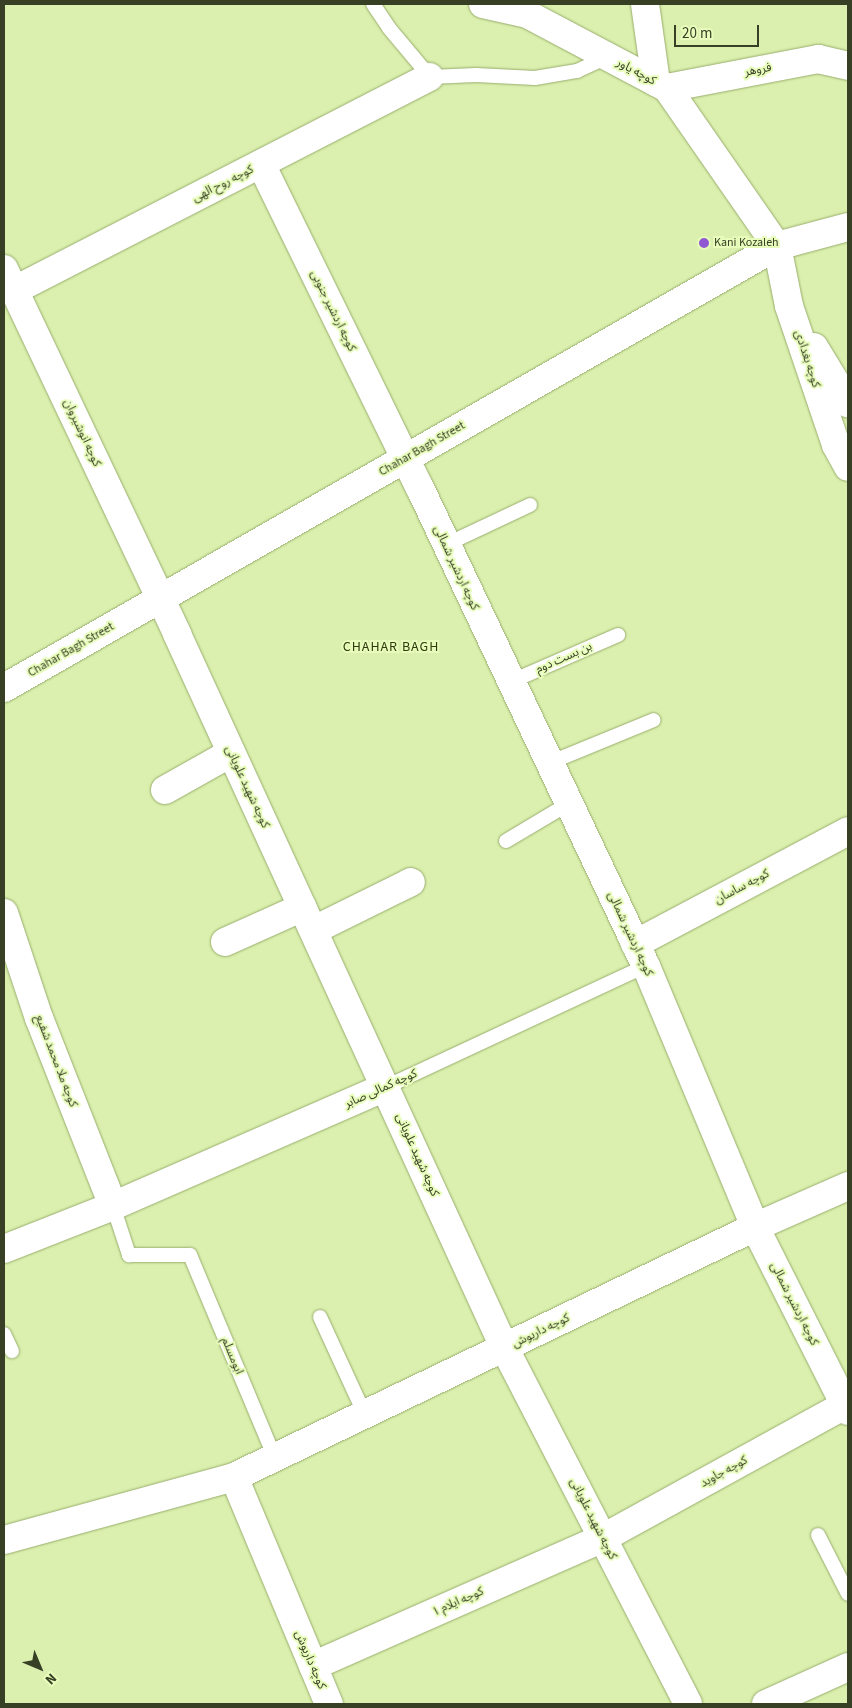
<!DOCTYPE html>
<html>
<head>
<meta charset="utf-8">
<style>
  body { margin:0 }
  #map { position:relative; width:852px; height:1708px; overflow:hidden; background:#dbf0ae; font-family:"Source Sans 3","Noto Sans Arabic",sans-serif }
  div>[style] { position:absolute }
  .roads { filter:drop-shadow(0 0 1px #99ad6e) drop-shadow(0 0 1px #99ad6e) }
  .service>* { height:14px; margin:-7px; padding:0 7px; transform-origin:7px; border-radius:7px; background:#fff }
  .minor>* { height:28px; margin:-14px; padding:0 14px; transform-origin:14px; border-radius:14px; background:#fff }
  .secondary>* { height:28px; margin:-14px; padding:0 14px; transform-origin:14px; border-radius:14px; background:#fff }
  .dots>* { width:14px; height:14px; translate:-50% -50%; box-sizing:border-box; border:2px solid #e8fdbb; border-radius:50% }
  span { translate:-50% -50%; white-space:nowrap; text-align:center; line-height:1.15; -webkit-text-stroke:4px #e8fdbb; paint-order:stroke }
  .street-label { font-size:12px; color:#373f25 }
  .poi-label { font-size:12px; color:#373f25 }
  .left { translate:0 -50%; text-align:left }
  .neighbourhood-label { font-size:14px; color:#303c0d; letter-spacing:1px }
  .frame { position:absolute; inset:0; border:5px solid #373f25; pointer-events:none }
  .north { position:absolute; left:15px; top:1643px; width:50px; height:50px; -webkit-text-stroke:4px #e8fdbb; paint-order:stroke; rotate:135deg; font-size:14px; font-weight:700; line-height:20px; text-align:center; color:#373f25 }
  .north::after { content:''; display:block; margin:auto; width:18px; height:22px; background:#373f25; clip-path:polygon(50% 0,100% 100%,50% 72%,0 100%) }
  .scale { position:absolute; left:674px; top:25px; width:85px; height:22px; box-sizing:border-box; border:2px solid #373f25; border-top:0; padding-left:6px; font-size:15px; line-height:18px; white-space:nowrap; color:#373f25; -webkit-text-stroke:4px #e8fdbb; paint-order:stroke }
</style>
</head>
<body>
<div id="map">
  <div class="roads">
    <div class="service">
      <div style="left:373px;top:4px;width:29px;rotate:56deg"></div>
      <div style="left:389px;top:28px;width:64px;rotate:50.1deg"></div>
      <div style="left:430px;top:77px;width:46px;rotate:-2.5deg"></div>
      <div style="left:476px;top:75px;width:59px;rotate:2.9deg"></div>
      <div style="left:535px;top:78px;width:43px;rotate:-9.5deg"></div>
      <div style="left:577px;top:71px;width:33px;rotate:-25deg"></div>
      <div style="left:445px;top:545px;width:94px;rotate:-25.2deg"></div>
      <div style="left:510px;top:682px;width:118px;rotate:-23.5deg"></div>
      <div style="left:549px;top:763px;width:113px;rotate:-22.3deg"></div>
      <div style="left:506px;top:841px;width:72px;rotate:-30.8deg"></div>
      <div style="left:386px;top:1087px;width:287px;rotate:-25deg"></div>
      <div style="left:113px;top:1206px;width:52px;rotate:71.9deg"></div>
      <div style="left:129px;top:1255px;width:61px"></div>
      <div style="left:190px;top:1255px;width:220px;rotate:67.3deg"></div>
      <div style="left:320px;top:1317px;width:108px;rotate:65.3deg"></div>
      <div style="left:4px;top:1334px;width:19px;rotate:65deg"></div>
      <div style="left:818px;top:1535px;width:66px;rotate:63deg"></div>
    </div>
    <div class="minor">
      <div style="left:483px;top:4px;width:45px;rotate:12.8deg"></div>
      <div style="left:527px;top:14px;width:158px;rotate:27.9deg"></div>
      <div style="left:667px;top:88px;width:193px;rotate:55.2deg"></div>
      <div style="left:777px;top:246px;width:61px;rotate:78.7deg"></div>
      <div style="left:789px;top:306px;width:147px;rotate:71.3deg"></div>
      <div style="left:836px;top:445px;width:25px;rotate:61deg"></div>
      <div style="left:645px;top:4px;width:79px;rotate:82deg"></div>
      <div style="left:667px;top:88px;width:154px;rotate:-10.9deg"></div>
      <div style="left:818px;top:59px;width:31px;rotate:13deg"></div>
      <div style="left:261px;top:164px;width:361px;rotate:63.9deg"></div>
      <div style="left:420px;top:488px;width:529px;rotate:64.7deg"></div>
      <div style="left:646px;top:966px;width:283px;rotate:67.3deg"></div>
      <div style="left:755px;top:1227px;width:206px;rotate:63.2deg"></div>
      <div style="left:4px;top:269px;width:404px;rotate:64.6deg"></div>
      <div style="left:177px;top:634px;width:787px;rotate:65.36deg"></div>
      <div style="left:505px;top:1349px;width:399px;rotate:62.7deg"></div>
      <div style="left:15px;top:290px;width:466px;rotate:-27.2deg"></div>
      <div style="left:814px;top:347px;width:66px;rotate:58.7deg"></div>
      <div style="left:165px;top:790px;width:76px;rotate:-29.3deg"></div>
      <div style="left:4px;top:913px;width:111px;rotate:71.6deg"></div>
      <div style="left:39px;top:1018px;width:202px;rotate:68.5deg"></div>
      <div style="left:314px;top:930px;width:108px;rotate:-26.3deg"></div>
      <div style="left:225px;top:942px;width:85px;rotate:-24.2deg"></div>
      <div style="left:635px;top:944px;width:241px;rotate:-27.9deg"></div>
      <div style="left:4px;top:1249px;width:117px;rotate:-21.5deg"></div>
      <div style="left:113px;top:1206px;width:298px;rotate:-23.6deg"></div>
      <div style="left:234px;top:1477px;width:246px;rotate:67.3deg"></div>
      <div style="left:4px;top:1540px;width:238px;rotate:-15.3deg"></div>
      <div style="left:234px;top:1477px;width:578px;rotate:-25.63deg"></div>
      <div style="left:755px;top:1227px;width:102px;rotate:-23.8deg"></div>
      <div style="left:313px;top:1666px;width:317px;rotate:-23.8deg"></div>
      <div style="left:603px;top:1538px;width:276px;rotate:-28.8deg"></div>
    </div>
    <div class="secondary">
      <div style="left:4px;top:688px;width:890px;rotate:-29.76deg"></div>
      <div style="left:777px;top:246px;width:73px;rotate:-15deg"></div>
      <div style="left:766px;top:1704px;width:90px;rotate:-24.3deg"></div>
    </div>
  </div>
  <div class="dots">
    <div style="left:704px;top:243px;background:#9159d1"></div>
  </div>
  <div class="street-label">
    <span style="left:758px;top:70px;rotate:-11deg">فروهر</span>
    <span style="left:636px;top:72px;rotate:28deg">کوچه یاور</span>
    <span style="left:223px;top:184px;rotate:-27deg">کوچه روح الهی</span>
    <span style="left:333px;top:311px;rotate:64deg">کوچه اردشیر جنوبی</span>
    <span style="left:807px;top:359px;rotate:72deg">کوچه بغدادی</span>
    <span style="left:82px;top:433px;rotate:65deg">کوچه انوشیروان</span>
    <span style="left:422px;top:449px;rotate:-30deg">Chahar Bagh Street</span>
    <span style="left:456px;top:568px;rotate:65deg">کوچه اردشیر شمالی</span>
    <span style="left:71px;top:650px;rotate:-30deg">Chahar Bagh Street</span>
    <span style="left:564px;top:658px;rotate:-24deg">بن بست دوم</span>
    <span style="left:247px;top:787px;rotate:65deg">کوچه شهید علویانی</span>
    <span style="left:742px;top:887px;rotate:-28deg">کوچه ساسان</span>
    <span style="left:630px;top:934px;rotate:65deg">کوچه اردشیر شمالی</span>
    <span style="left:56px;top:1061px;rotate:69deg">کوچه ملا محمد شفیع</span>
    <span style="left:381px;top:1089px;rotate:-24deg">کوچه کمالی صابر</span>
    <span style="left:417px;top:1155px;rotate:66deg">کوچه شهید علویانی</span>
    <span style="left:794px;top:1304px;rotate:63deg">کوچه اردشیر شمالی</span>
    <span style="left:541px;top:1331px;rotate:-26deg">کوچه داریوش</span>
    <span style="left:232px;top:1356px;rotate:68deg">ابومسلم</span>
    <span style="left:724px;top:1472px;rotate:-29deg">کوچه جاوید</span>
    <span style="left:593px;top:1519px;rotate:63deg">کوچه شهید علویانی</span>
    <span style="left:458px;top:1602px;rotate:-24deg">کوچه ایلام ۱</span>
    <span style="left:310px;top:1660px;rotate:67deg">کوچه داریوش</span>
  </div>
  <div class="poi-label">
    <span class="left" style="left:714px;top:243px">Kani Kozaleh</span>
  </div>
  <div class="neighbourhood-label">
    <span style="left:391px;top:647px">CHAHAR BAGH</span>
  </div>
  <div class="frame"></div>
  <div class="north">N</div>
  <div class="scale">20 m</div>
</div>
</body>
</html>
